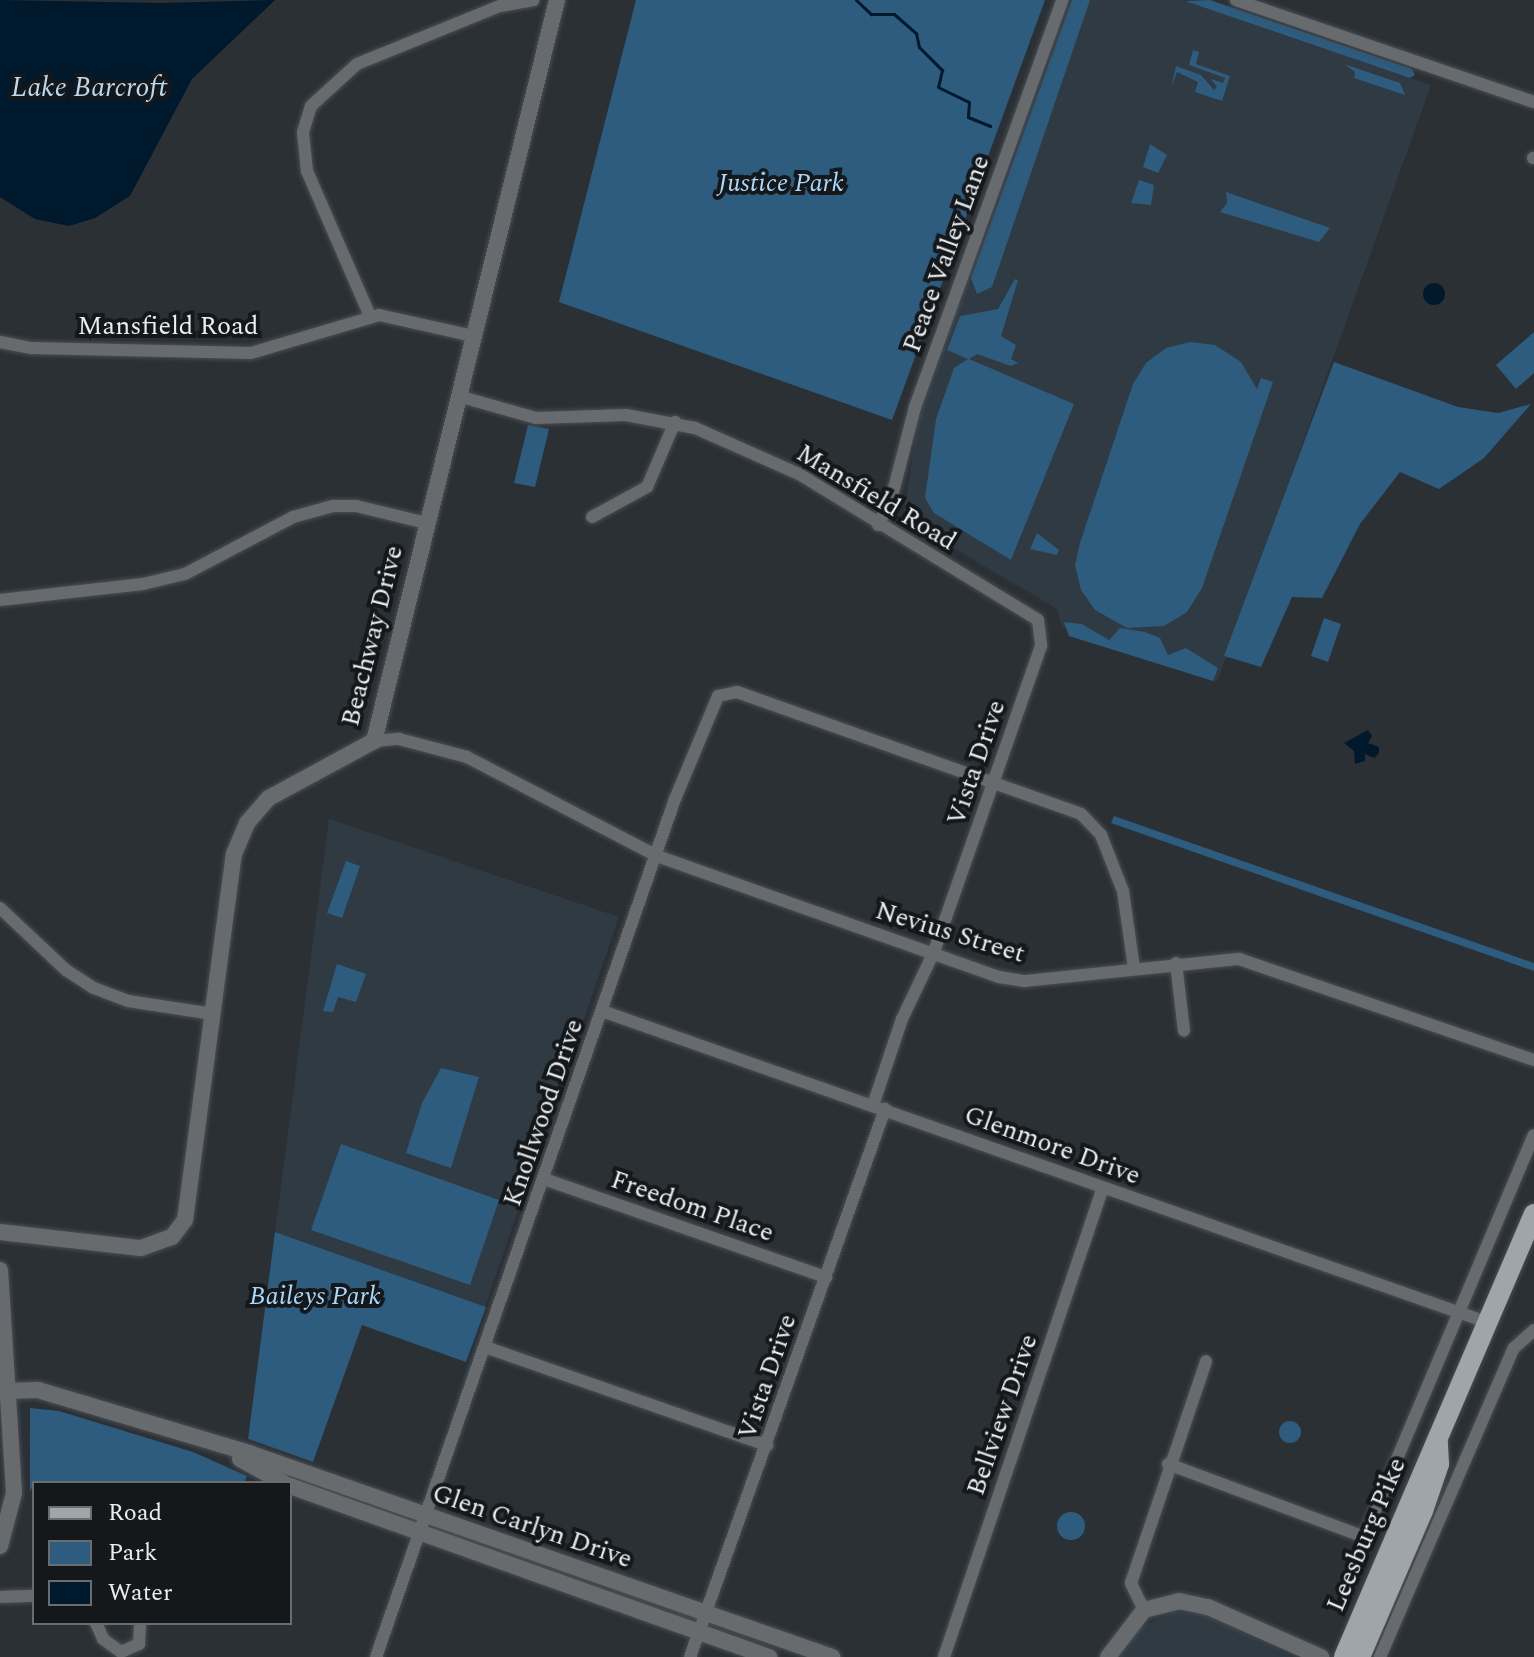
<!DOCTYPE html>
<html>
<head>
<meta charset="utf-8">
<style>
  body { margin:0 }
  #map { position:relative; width:1534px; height:1657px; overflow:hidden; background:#2b3035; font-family:Spectral,serif }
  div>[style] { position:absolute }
  .built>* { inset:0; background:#2f3a43 }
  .green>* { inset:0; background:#2d5c7e }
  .round { border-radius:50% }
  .water>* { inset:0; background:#00192d }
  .stream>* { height:3px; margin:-1.5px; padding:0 1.5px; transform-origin:1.5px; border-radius:1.5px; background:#00192d }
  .roads { filter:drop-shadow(0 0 2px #494e53) drop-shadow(0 0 2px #494e53) }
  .minor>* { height:12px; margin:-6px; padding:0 6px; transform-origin:6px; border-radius:6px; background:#686b6d }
  .tertiary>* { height:16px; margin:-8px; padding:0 8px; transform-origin:8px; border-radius:8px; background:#686b6d }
  .primary>* { height:20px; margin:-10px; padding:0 10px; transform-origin:10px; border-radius:10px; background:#a0a5aa }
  span { translate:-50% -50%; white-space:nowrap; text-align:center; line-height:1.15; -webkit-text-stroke:8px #15181a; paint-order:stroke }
  .park-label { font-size:26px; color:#aad7fc; font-style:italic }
  .street-label { font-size:26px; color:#e9edf0 }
  .water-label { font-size:28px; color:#bbd9f1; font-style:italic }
  .legend { position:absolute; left:32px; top:1481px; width:260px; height:144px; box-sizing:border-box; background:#15181a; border:2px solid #6a6d70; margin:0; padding:10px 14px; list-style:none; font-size:24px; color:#e9edf0 }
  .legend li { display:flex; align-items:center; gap:16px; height:40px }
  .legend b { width:40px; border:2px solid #6a6d70 }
</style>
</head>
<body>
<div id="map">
  <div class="built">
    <div style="clip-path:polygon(1059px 0,1182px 0,1431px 85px,1217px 682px,1062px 627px,1057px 609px,903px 518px,917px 429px,904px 424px)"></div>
    <div style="clip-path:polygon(329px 819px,619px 917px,485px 1307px,275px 1232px)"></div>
    <div style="clip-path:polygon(1173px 1612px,1203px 1614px,1292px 1657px,1120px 1657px,1141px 1627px)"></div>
  </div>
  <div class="green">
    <div style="clip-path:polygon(636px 0,1045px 0,892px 420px,559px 302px)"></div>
    <div style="clip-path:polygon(1072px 0,1090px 0,992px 287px,977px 294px,971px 278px)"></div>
    <div style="clip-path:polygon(1210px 0,1412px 69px,1415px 75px,1410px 78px,1185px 1px)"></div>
    <div style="clip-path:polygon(1193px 50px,1199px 52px,1196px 64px,1230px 76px,1222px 101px,1195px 92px,1198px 82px,1177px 72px,1171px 88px,1176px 66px,1201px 75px,1214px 90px,1217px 87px,1211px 79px,1223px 83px,1225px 78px,1189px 65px)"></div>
    <div style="clip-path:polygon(1344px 64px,1400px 83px,1405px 95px,1354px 78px,1355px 72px)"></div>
    <div style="clip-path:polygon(1150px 144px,1167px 155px,1158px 173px,1143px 167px)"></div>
    <div style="clip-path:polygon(1139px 180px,1154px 185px,1151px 205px,1131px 203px)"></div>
    <div style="clip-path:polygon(1226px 192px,1330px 228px,1319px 242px,1220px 212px,1227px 203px)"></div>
    <div style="clip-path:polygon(1015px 279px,1018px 280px,1001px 336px,1016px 345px,1011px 359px,1018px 363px,1011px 366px,977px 354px,969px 359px,1074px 404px,1011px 560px,934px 513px,925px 498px,936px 419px,954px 368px,968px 359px,947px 350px,960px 316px,998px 309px)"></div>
    <div style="clip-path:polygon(1534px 332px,1534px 373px,1516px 389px,1496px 365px)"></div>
    <div style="clip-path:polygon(1190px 342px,1215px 345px,1241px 362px,1257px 389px,1261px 378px,1273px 382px,1202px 588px,1187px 612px,1164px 626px,1127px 628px,1095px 610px,1081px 590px,1075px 565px,1080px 543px,1133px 384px,1146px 363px,1166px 348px)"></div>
    <div style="clip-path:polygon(1334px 362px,1458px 407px,1498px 413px,1531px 404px,1484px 458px,1439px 489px,1400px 472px,1360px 524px,1322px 598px,1292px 597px,1261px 667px,1224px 656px)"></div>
    <div style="clip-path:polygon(528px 425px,549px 429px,535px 487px,514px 483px)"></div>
    <div style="clip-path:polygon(1037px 533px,1059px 550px,1057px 555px,1030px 549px)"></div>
    <div style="clip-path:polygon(1324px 618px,1341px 624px,1328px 662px,1311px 656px)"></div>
    <div style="clip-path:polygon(1064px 622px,1082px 624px,1109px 640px,1120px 628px,1145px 632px,1160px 638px,1168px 655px,1186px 648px,1218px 668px,1213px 681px,1069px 636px)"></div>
    <div style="clip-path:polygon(1114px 816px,1534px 963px,1534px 971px,1111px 823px)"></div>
    <div style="clip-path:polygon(346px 861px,360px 866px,342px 918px,327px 913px)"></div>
    <div style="clip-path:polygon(337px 964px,366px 974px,356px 1002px,338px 997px,333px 1012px,323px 1011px)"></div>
    <div style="clip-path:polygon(441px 1068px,479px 1077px,451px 1168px,406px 1153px,422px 1103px)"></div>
    <div style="clip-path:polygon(341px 1144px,499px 1200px,470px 1285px,311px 1230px)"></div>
    <div style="clip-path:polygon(275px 1232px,486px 1307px,466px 1362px,362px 1325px,313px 1462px,248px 1439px)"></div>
    <div style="clip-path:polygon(30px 1408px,59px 1411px,193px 1452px,247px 1476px,244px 1483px,34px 1483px,30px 1492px)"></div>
    <div class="round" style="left:1279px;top:1421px;width:22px;height:22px"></div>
    <div class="round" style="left:1057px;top:1512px;width:28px;height:28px"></div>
  </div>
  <div class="water">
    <div style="clip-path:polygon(0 0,162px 3px,275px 0,192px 79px,130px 196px,95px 218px,69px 226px,35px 219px,0 197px)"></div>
    <div class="round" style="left:1423px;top:283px;width:22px;height:22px"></div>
    <div style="clip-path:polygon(1368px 730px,1372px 736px,1368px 743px,1379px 747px,1379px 753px,1374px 758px,1365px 754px,1365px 761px,1355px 764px,1354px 751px,1344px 743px)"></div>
  </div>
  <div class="stream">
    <div style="left:856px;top:0;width:21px;rotate:43deg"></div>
    <div style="left:871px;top:14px;width:23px"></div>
    <div style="left:894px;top:14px;width:29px;rotate:41deg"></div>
    <div style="left:916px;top:33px;width:14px;rotate:78deg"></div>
    <div style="left:919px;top:47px;width:33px;rotate:45deg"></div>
    <div style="left:942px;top:70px;width:17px;rotate:103deg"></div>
    <div style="left:938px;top:87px;width:34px;rotate:26deg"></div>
    <div style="left:969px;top:102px;width:15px;rotate:94deg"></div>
    <div style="left:968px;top:117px;width:24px;rotate:22deg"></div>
  </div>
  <div class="roads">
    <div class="minor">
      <div style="left:1236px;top:0;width:315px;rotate:18.9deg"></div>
      <div style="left:1533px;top:158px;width:1px"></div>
      <div style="left:370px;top:316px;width:158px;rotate:-113.5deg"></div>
      <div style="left:307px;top:171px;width:39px;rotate:-96deg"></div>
      <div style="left:303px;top:132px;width:27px;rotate:-73deg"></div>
      <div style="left:311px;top:106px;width:62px;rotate:-42.4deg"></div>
      <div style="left:357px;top:64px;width:154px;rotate:-22.1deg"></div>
      <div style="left:500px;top:6px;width:34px;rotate:-10deg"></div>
      <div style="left:0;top:342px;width:33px;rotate:11deg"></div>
      <div style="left:32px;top:348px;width:219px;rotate:1.3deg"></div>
      <div style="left:251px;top:353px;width:134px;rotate:-16.5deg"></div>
      <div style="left:379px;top:315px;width:96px;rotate:12.6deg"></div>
      <div style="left:458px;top:396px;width:81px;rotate:15.8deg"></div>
      <div style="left:536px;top:418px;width:90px;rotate:-1.9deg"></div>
      <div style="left:626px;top:415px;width:70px;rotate:10.7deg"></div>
      <div style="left:695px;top:428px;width:114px;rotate:23.9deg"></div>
      <div style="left:799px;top:474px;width:280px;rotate:31.4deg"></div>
      <div style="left:1038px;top:620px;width:26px;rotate:83deg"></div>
      <div style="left:1041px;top:646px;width:326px;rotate:109.3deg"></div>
      <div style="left:933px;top:954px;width:72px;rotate:115.5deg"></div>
      <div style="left:902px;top:1019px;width:91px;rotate:108.6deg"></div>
      <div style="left:592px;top:517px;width:63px;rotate:-28.6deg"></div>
      <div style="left:647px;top:487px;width:71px;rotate:-66.7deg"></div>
      <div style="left:878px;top:525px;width:28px;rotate:-63deg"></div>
      <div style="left:891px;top:500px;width:96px;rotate:-75.5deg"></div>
      <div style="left:915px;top:407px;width:433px;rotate:-70.1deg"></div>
      <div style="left:0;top:600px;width:144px;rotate:-6.4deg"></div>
      <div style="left:143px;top:584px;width:43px;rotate:-13.4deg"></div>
      <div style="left:185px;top:574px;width:122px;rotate:-27.8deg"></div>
      <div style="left:293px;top:517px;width:41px;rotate:-15.4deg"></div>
      <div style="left:333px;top:506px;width:23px"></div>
      <div style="left:356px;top:506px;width:73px;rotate:13.5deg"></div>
      <div style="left:374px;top:741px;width:25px;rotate:-5deg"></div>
      <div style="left:399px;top:739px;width:70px;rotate:14.8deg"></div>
      <div style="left:467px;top:757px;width:214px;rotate:27.5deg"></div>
      <div style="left:657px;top:856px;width:363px;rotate:19.5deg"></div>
      <div style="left:999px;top:977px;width:26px;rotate:9deg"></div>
      <div style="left:1025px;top:981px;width:215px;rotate:-5.9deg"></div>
      <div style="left:1239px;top:959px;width:312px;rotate:18.9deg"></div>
      <div style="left:0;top:908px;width:91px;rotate:43.2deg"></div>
      <div style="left:66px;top:970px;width:33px;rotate:33deg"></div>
      <div style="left:94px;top:988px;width:36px;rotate:21deg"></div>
      <div style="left:128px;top:1001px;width:86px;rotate:8.7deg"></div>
      <div style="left:1176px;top:963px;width:68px;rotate:83.3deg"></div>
      <div style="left:602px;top:1011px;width:937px;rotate:19.38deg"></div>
      <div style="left:544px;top:1179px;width:299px;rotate:19.2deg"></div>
      <div style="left:485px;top:1347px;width:299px;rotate:19.2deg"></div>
      <div style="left:1168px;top:1464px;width:209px;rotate:20.4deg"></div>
      <div style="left:1364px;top:1537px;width:436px;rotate:-67.1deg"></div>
      <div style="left:0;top:1597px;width:34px;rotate:-2deg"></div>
      <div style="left:1144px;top:1610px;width:30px;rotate:-116deg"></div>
      <div style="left:1131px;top:1583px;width:234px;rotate:-71.3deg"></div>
      <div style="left:96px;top:1623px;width:17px;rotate:66deg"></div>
      <div style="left:103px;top:1639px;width:22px;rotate:36deg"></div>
      <div style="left:121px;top:1652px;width:20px;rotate:-24deg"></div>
      <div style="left:139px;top:1644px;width:21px;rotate:-87deg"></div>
      <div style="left:376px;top:1657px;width:909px;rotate:-70.79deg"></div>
      <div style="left:675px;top:799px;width:112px;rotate:-67.3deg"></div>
      <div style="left:718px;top:696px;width:19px;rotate:-12deg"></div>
      <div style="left:737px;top:692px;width:365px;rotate:19.5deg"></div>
      <div style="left:1081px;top:814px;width:29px;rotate:46deg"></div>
      <div style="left:1101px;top:835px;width:60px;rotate:68.6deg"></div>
      <div style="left:1123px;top:891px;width:78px;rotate:81.9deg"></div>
      <div style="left:690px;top:1657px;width:582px;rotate:-70.41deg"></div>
      <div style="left:944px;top:1657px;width:495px;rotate:-71.3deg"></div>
      <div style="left:1380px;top:1657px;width:337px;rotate:-66.6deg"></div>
      <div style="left:1514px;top:1348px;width:27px;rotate:-42deg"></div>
    </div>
    <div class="tertiary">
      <div style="left:0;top:1232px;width:142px;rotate:6.5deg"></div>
      <div style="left:141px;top:1248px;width:33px;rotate:-20deg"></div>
      <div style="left:172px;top:1237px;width:21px;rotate:-53deg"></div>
      <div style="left:185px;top:1220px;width:369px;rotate:-82.4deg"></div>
      <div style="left:234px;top:854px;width:34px;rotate:-67deg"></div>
      <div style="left:247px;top:823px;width:33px;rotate:-49deg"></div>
      <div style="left:269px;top:798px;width:119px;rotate:-28.5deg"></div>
      <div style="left:374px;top:741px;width:763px;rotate:-76.13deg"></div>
      <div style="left:0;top:1270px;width:223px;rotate:86.4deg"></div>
      <div style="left:14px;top:1493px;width:55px;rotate:104.8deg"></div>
      <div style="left:7px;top:1391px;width:31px;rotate:-2deg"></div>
      <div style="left:38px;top:1390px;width:220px;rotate:16.6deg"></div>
      <div style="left:249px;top:1453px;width:618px;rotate:19.29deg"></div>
      <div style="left:240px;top:1459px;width:50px;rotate:28.6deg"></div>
      <div style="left:290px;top:1486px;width:509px;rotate:19.65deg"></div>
      <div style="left:1108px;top:1657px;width:59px;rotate:-52.5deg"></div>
      <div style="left:1144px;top:1610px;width:36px;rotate:-14deg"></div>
      <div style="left:1179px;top:1601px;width:30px;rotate:12deg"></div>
      <div style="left:1208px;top:1607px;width:124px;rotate:23.9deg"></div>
    </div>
    <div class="primary">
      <div style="left:1344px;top:1657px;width:482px;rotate:-66.8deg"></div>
      <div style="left:1360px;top:1657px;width:159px;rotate:-66.7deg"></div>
      <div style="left:1423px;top:1511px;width:50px;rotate:-71.2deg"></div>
      <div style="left:1439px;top:1464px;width:22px;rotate:-93deg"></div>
    </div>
  </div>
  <div class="park-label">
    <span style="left:781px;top:184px">Justice Park</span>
    <span style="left:315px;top:1297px">Baileys Park</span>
  </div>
  <div class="street-label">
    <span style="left:947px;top:254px;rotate:-70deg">Peace Valley Lane</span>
    <span style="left:168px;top:327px">Mansfield Road</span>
    <span style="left:876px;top:498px;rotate:31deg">Mansfield Road</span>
    <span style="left:373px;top:636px;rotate:-76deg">Beachway Drive</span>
    <span style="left:977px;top:763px;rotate:-71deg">Vista Drive</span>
    <span style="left:950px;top:933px;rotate:17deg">Nevius Street</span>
    <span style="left:544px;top:1113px;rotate:-71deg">Knollwood Drive</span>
    <span style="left:1052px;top:1146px;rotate:20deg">Glenmore Drive</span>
    <span style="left:692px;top:1207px;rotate:19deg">Freedom Place</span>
    <span style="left:768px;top:1377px;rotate:-71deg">Vista Drive</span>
    <span style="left:1003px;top:1415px;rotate:-71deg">Bellview Drive</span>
    <span style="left:532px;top:1527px;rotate:19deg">Glen Carlyn Drive</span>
    <span style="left:1367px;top:1535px;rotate:-67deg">Leesburg Pike</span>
  </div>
  <div class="water-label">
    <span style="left:89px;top:88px">Lake Barcroft</span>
  </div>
  <ul class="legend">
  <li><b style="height:10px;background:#a0a5aa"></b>Road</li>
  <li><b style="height:22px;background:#2d5c7e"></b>Park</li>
  <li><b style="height:22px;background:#00192d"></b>Water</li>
  </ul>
</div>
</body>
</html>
